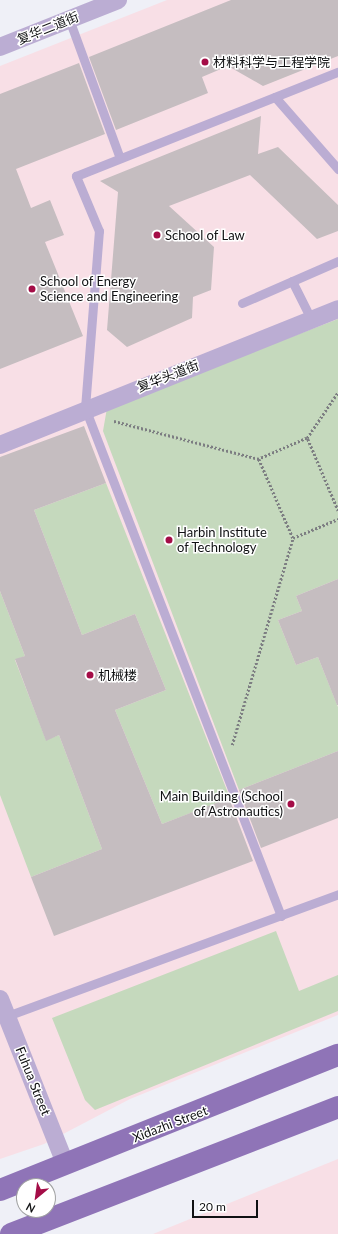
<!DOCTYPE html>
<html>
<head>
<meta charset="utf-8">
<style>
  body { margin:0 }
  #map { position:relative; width:338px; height:1234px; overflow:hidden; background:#eff0f7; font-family:Lato,"Noto Sans SC",sans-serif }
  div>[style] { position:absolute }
  .education>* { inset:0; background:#f8dfe6 }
  .green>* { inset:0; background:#c5d9bd }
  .building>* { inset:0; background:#c5bdc0 }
  .path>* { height:2.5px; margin-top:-1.25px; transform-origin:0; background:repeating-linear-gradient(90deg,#7d7e82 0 2px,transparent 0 4px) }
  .lane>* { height:9px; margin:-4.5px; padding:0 4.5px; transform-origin:4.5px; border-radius:4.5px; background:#bbadd3 }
  .street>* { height:18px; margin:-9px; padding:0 9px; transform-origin:9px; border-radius:9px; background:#bbadd3 }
  .primary>* { height:22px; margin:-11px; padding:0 11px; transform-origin:11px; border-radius:11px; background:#8f74b7 }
  .dots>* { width:11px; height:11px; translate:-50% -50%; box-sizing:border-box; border:2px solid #fff; border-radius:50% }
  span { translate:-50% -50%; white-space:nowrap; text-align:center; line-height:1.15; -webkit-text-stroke:3px #fff; paint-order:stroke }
  .street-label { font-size:13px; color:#101113 }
  .poi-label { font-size:13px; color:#101113 }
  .left { translate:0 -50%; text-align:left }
  .right { translate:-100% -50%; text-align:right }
  .north { position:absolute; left:16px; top:1178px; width:40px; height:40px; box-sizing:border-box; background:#fff; border:1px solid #9fa0a1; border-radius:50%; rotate:209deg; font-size:11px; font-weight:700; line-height:16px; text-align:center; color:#101113 }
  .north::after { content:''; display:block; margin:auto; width:14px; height:18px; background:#a40d47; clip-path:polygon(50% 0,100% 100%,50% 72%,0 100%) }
  .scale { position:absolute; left:192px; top:1200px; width:66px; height:18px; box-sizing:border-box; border:2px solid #101113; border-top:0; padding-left:5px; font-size:12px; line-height:14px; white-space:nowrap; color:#101113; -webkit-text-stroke:3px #fff; paint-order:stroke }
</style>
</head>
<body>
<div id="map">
  <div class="education">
    <div style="clip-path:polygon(167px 0,338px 0,338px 1015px,130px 1099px,44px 1144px,0 1159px,0 66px)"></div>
    <div style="clip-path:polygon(338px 1159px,338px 1234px,153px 1234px)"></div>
  </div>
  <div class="green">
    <div style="clip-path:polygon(338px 319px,338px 579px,296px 596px,302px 611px,278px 620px,296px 665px,318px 657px,338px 707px,338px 751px,239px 790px,103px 431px,107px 408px)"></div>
    <div style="clip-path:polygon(106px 483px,230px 798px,162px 824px,115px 710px,166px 690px,135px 614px,82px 635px,34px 510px)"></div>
    <div style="clip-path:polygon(0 591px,25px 656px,15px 660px,46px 740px,59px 735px,102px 849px,31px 877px,0 795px)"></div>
    <div style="clip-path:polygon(276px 931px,299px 991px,338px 975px,338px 1011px,95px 1110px,85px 1100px,52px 1018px)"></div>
  </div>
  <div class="building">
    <div style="clip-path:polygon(231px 0,338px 0,338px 56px,263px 86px,228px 66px,202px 77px,208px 93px,116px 130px,89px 57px)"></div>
    <div style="clip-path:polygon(79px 63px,105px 134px,16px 169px,31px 208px,50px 200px,64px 235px,45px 242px,83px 336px,0 369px,0 94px)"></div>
    <div style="clip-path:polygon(261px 116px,258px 154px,278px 147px,338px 205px,338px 231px,317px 239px,250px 175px,169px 206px,214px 247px,211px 290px,193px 297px,192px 318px,127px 347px,107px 330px,118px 192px,100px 181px)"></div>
    <div style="clip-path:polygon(84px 426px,106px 483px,34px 510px,82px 635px,135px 614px,166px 690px,115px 710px,162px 824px,229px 798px,253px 861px,54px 936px,31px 877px,102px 849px,59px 735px,46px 741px,15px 659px,25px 656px,0 591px,0 457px)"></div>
    <div style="clip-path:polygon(338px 579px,338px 705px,337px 705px,318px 657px,296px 665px,278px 620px,302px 611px,296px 596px)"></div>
    <div style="clip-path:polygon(338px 751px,338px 818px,261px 848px,239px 790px)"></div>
  </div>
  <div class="path">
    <div style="left:114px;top:421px;width:150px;rotate:14.7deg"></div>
    <div style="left:307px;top:438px;width:55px;rotate:-56deg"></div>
    <div style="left:338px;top:511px;width:79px;rotate:-113deg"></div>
    <div style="left:307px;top:438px;width:52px;rotate:156.4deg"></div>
    <div style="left:259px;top:459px;width:86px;rotate:66.7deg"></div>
    <div style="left:293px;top:538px;width:49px;rotate:-22.9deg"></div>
    <div style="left:232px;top:745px;width:216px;rotate:-73.6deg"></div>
  </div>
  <div class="lane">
    <div style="left:69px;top:19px;width:148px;rotate:69.9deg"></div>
    <div style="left:275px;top:97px;width:96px;rotate:48.8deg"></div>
    <div style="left:292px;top:281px;width:42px;rotate:63.4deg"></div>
    <div style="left:242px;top:303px;width:105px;rotate:-23.6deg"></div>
    <div style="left:281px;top:916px;width:544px;rotate:-111.1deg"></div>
    <div style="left:85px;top:408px;width:178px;rotate:-85.5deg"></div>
    <div style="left:99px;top:231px;width:60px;rotate:-112.7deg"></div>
    <div style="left:76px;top:176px;width:282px;rotate:-21.7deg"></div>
    <div style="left:7px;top:1016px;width:353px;rotate:-20.2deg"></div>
  </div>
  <div class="street">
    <div style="left:0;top:47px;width:127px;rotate:-21.7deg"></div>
    <div style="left:0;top:445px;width:364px;rotate:-21.9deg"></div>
    <div style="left:0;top:999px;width:176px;rotate:68.4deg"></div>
  </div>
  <div class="primary">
    <div style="left:0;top:1190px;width:364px;rotate:-21.8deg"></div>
    <div style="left:11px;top:1234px;width:351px;rotate:-21.2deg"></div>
  </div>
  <div class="dots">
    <div style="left:205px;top:62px;background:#a40d47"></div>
    <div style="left:157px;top:235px;background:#a40d47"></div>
    <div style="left:32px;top:289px;background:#a40d47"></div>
    <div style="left:169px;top:540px;background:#a40d47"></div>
    <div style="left:90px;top:675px;background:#a40d47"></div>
    <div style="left:291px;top:804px;background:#a40d47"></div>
  </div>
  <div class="street-label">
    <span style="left:48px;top:28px;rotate:-22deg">复华二道街</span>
    <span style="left:168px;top:376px;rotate:-21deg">复华头道街</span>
    <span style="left:33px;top:1081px;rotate:68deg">Fuhua Street</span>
    <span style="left:170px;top:1124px;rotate:-21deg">Xidazhi Street</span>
  </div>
  <div class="poi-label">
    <span class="left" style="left:213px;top:62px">材料科学与工程学院</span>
    <span class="left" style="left:165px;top:235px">School of Law</span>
    <span class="left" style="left:40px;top:289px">School of Energy<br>Science and Engineering</span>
    <span class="left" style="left:177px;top:540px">Harbin Institute<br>of Technology</span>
    <span class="left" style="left:98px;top:675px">机械楼</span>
    <span class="right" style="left:283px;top:804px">Main Building (School<br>of Astronautics)</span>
  </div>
  <div class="north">N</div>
  <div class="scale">20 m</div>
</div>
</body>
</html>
